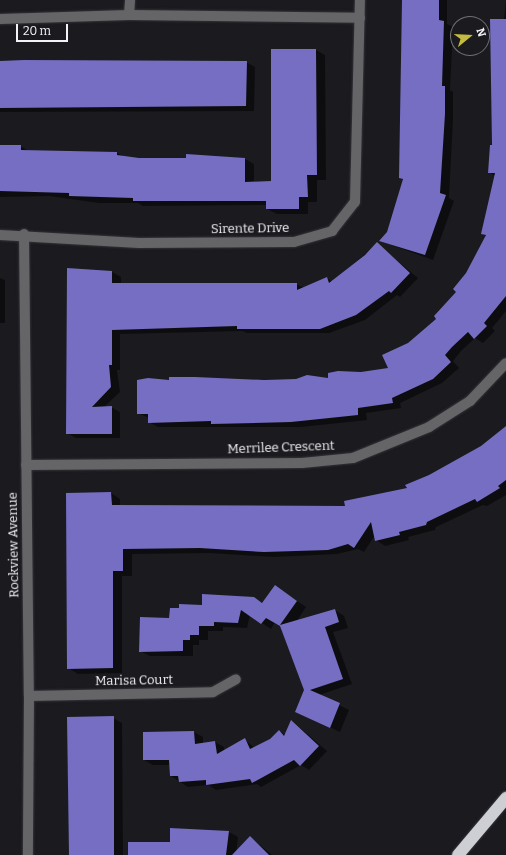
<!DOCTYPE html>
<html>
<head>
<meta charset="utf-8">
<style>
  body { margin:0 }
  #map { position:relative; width:506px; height:855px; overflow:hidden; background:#1a1a1f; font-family:Bitter,serif }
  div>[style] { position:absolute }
  .shadow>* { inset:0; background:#0007 }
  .building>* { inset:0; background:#756ec2 }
  .roads { filter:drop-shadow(0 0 1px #343439) drop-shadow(0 0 1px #343439) }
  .minor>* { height:10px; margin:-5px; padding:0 5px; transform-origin:5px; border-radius:5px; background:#656567 }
  .motorway>* { height:12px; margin:-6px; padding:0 6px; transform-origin:6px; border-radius:6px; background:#cecfd5 }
  span { translate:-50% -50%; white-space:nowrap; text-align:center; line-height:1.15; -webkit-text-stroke:3px #1a1a1f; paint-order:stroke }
  .street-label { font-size:13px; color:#f4f4f7 }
  .north { position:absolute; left:450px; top:16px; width:40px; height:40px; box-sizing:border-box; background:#1a1a1f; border:1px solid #717175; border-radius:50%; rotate:72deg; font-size:11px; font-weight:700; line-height:16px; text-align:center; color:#f4f4f7 }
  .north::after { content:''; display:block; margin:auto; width:14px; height:18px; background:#c4bc3e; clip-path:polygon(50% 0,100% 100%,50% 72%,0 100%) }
  .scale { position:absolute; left:16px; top:24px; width:52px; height:18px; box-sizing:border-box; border:2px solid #f4f4f7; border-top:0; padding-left:5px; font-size:12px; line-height:14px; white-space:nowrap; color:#f4f4f7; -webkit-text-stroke:3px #1a1a1f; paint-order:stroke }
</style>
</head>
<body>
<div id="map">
  <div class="shadow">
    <div style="clip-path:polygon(403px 0,447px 0,447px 24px,453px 27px,450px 90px,453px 92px,453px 119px,449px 198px,454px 201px,433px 260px,380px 241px,388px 232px,403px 180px,400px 178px)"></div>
    <div style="clip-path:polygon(506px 0,506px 311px,492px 328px,495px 331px,483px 343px,475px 338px,461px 351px,453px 361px,459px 368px,442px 383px,400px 403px,401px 408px,366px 413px,367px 420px,301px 427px,158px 427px,149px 422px,149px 418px,138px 413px,170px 381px,329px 379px,390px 369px,408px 344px,438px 319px,458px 292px,486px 236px,482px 233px,495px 176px,489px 172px)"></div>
    <div style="clip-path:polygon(316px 50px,325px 55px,326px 180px,317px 180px,317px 202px,308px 202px,308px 214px,277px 214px,267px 209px,267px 205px,143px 206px,138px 203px,99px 203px,49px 196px,0 197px,0 146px,20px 146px,29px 151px,117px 153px,125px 157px,139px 159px,187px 159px,187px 155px,245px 159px,254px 164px,254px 183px,272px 182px)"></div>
    <div style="clip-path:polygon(246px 62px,255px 67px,254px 111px,0 112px,0 63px)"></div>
    <div style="clip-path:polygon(377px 244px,418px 278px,400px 297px,397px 295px,365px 320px,329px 333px,247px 333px,242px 331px,120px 334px,120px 370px,117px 370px,120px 392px,104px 407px,111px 407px,120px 412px,120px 438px,76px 438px,67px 433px,68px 269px,112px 272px,121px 277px,121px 284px,296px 284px,304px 288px,327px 278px,332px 282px)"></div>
    <div style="clip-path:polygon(0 278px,5px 280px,5px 323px,0 323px)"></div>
    <div style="clip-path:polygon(506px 426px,506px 495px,487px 506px,483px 505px,436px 527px,435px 530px,408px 537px,409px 540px,385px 546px,376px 540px,375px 535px,364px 552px,358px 549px,337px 554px,274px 557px,210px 553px,132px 554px,132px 576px,122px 576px,122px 673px,78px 674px,68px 668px,67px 494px,111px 493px,120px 499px,120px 506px,346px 507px,408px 488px,481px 447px)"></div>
    <div style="clip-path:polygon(275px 586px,306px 607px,296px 622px,335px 610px,344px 616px,348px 628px,333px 632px,352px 684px,319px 695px,349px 710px,340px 732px,296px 712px,305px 690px,280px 625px,275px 622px,271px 629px,250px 615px,247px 628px,223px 627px,223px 631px,208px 631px,208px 640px,199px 640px,199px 645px,193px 645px,193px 656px,150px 656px,140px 651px,170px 619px,203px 606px,253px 598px,263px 603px)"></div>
    <div style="clip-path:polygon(113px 718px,122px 723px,123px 855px,70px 855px)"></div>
    <div style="clip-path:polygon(292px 721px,327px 751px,309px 770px,301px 765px,261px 787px,257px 784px,216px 790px,208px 785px,188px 787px,171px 776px,170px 765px,153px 765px,144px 760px,194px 732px,203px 737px,203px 744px,215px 742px,224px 747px,224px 751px,245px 740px,255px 748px,270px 740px,279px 731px,286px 735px)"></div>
    <div style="clip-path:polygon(171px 829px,229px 832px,238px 837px,236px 853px,250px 837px,272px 855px,143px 855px,171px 843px)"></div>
  </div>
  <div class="building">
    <div style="clip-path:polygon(402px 0,439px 0,439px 20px,444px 21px,442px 86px,445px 86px,445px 114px,440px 193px,446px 195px,425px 255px,379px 241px,387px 232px,403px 179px,399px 178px)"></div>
    <div style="clip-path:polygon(490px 19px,506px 19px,506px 296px,484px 323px,487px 326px,474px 339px,468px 332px,452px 347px,445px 355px,451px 362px,433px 379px,392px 398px,393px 403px,358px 408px,358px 415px,291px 422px,211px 424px,211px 421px,148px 423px,148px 414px,137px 414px,137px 380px,148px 378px,169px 380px,169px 377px,195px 377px,264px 380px,296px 379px,307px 375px,328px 378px,328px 373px,338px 371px,361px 372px,388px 368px,382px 355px,408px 343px,436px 319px,434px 316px,456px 292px,453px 289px,466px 273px,486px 235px,481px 234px,495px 173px,488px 173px,490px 145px,492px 145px)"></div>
    <div style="clip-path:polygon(271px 49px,316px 49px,317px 175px,307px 175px,308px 197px,299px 197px,299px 209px,266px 209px,266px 201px,133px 201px,133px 198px,69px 196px,69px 193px,0 191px,0 145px,21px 145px,21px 150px,117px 152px,117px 155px,139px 158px,186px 158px,186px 154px,245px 158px,245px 182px,271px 181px)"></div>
    <div style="clip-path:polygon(24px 60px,247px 61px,246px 106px,0 108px,0 61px)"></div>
    <div style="clip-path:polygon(377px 242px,410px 273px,391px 293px,389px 291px,356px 315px,320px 329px,237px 329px,237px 326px,112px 330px,112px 365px,109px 365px,111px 387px,92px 407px,112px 406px,112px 434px,66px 434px,67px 268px,112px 271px,112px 283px,297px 283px,297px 290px,327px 277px,329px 283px,365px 255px)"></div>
    <div style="clip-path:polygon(506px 426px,506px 480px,498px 486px,500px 488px,477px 502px,475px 499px,427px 522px,426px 525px,399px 532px,400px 535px,375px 541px,371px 522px,354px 548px,348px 544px,328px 550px,264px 552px,200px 548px,123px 549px,123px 571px,113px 571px,113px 668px,67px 669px,66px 493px,111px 492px,112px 505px,345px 506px,344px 501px,407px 488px,405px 485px,429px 475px,481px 446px)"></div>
    <div style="clip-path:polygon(275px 585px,297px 601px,280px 625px,335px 609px,339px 622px,325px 627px,343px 679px,310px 690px,340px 703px,330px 728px,295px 712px,304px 690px,280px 626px,266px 618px,261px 624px,241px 610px,238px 623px,214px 622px,214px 626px,199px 626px,199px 635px,190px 635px,190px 640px,183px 640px,183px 651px,139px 652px,140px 617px,169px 618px,170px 608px,179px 608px,179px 604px,202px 605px,202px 594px,254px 597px,262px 603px)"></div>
    <div style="clip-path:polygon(114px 716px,114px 855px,69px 855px,67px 717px)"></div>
    <div style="clip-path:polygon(291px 720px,319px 746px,300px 766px,294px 760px,252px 783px,250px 779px,206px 785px,206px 780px,179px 782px,178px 776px,170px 776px,169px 760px,143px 760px,143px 732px,194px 731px,195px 744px,215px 741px,217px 754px,245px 738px,250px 749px,270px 739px,279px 730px,284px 736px)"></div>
    <div style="clip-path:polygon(170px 828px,229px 831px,226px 855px,128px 855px,128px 842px,170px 842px)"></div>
    <div style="clip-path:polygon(250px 836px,269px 855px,232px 855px)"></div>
  </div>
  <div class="roads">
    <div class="minor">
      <div style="left:129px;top:15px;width:15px;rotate:-86deg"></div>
      <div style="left:0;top:19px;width:129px;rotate:-1.8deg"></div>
      <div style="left:129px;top:15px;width:231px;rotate:0.7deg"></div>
      <div style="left:24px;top:234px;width:462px;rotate:89.4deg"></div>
      <div style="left:29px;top:696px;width:159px;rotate:90.4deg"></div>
      <div style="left:0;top:235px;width:139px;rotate:3.3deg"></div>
      <div style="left:139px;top:243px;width:155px;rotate:-0.4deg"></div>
      <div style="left:294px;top:242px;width:40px;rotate:-16deg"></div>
      <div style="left:332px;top:231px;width:37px;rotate:-52deg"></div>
      <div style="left:355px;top:202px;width:202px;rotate:-88.6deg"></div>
      <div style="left:26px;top:465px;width:276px;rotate:-0.4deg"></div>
      <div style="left:302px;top:463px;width:51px;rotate:-5.6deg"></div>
      <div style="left:353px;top:458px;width:82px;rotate:-22.2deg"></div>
      <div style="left:429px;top:427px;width:49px;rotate:-32.4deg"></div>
      <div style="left:470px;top:401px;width:52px;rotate:-46.5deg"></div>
      <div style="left:29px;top:696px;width:184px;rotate:-1.2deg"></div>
      <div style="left:213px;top:692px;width:26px;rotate:-29deg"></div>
    </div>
    <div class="motorway">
      <div style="left:458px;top:855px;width:75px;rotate:-49.9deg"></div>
    </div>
  </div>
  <div class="street-label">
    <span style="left:250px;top:229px;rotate:-1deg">Sirente Drive</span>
    <span style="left:281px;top:448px;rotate:-2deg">Merrilee Crescent</span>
    <span style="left:14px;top:545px;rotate:-91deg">Rockview Avenue</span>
    <span style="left:134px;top:681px;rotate:-1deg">Marisa Court</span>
  </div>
  <div class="north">N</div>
  <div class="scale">20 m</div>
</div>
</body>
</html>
